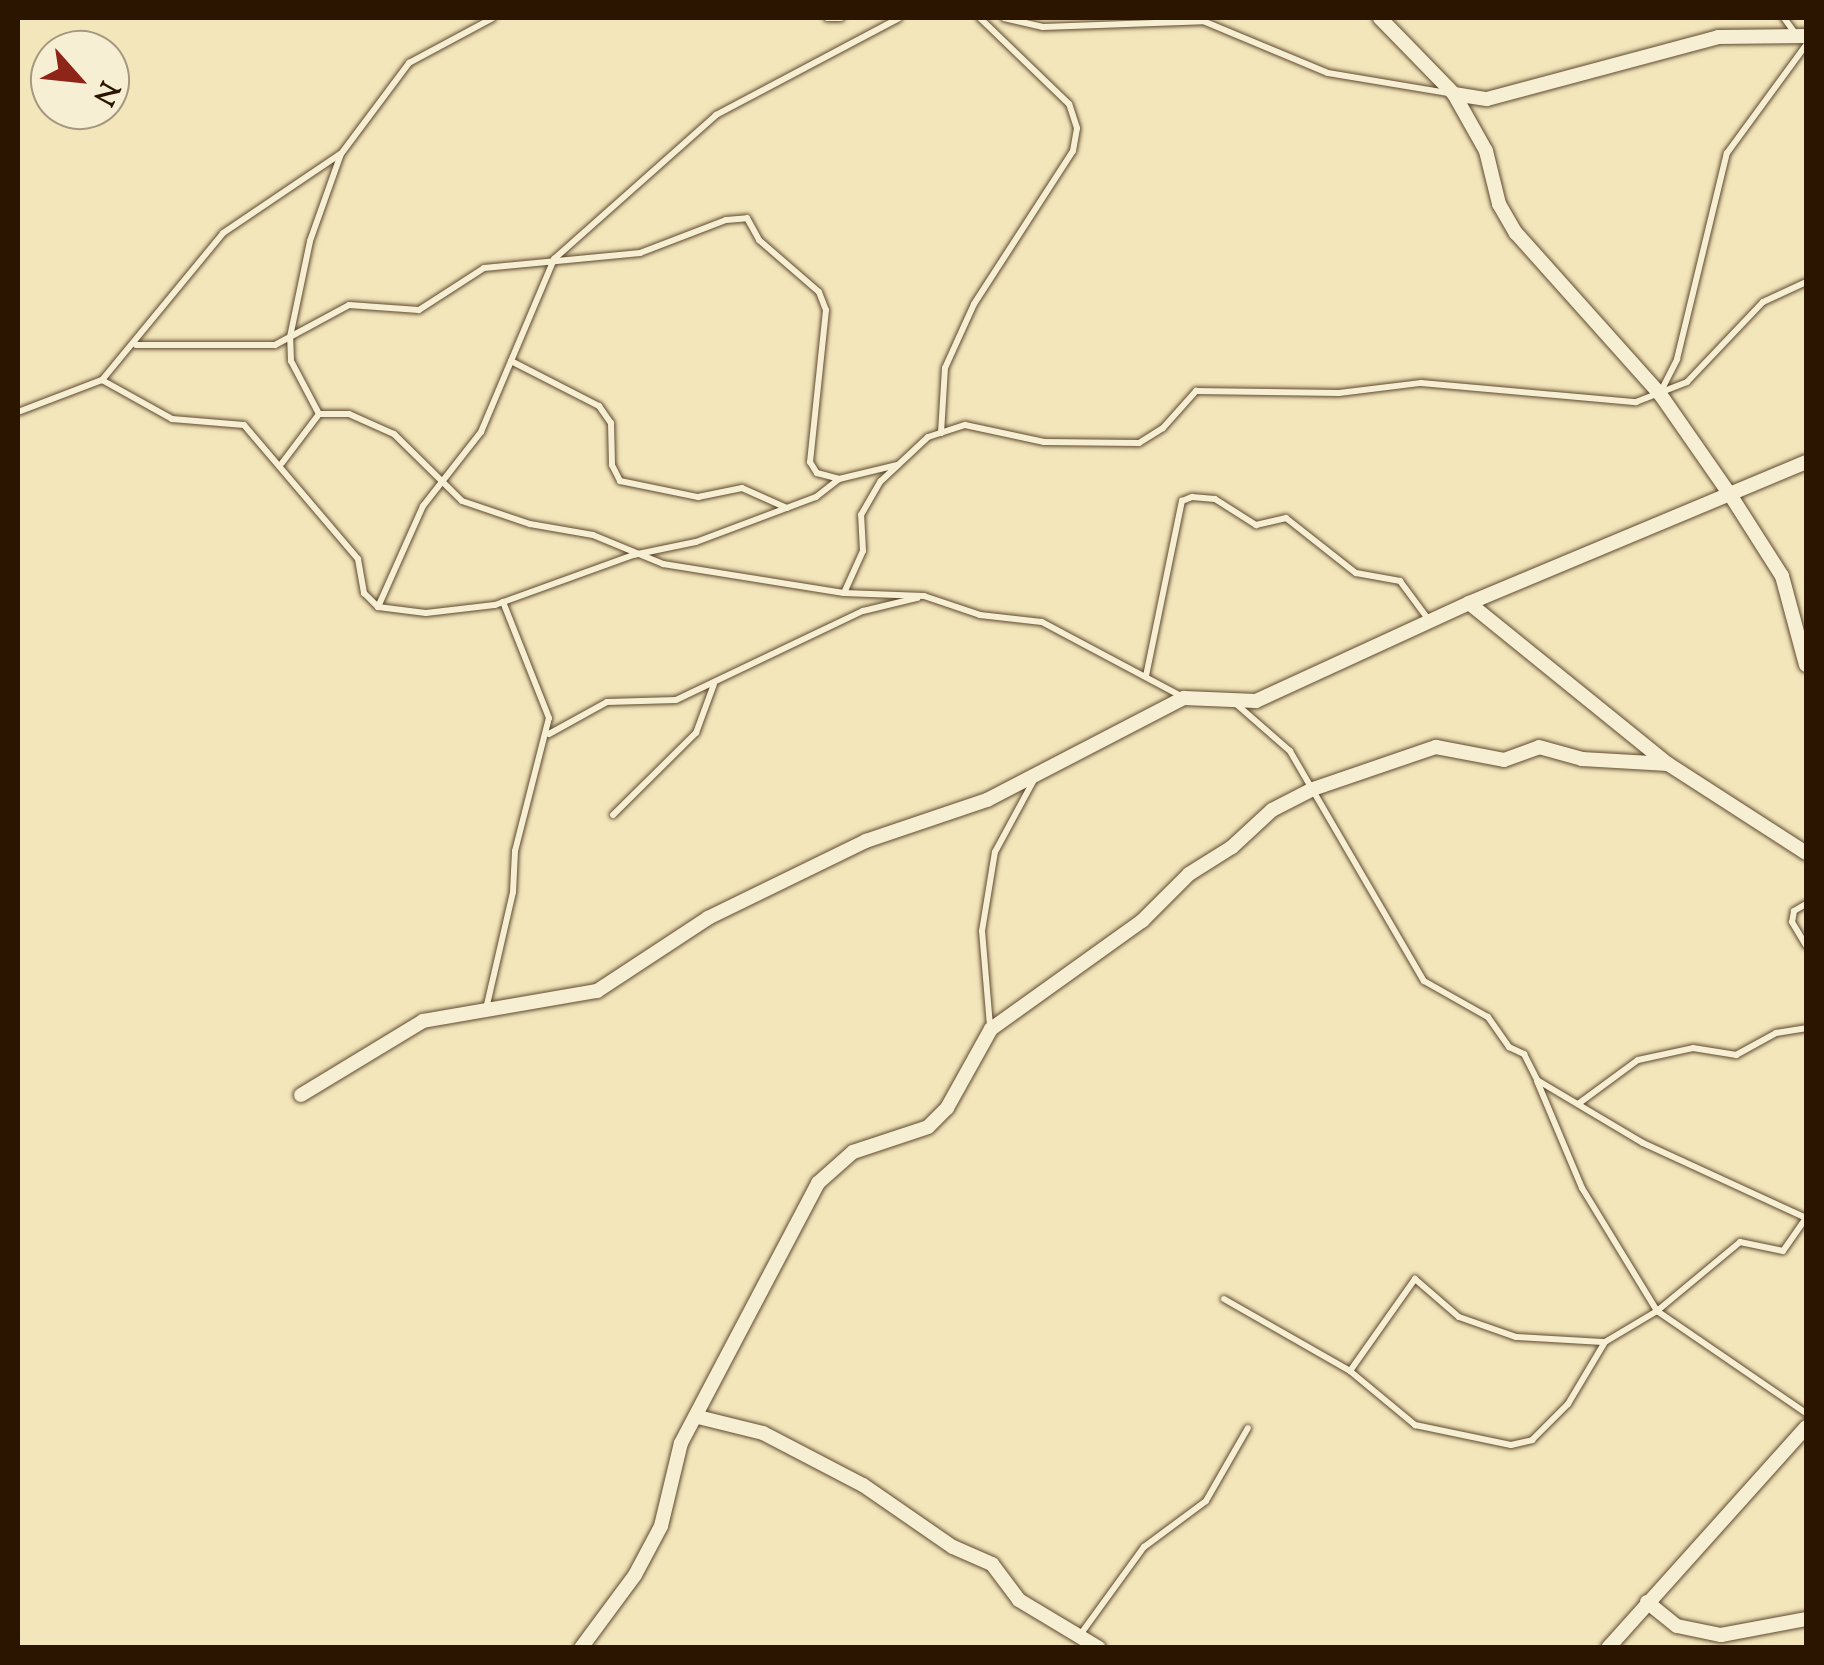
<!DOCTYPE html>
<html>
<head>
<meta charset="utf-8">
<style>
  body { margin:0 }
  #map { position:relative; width:1824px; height:1665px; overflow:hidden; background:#f3e6bb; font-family:"Sorts Mill Goudy",serif }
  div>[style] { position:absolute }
  .roads { filter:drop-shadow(0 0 2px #5e492f) drop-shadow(0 0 2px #5e492f) }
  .service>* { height:6px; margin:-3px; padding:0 3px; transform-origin:3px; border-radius:3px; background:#f7efd3 }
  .minor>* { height:14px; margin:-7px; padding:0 7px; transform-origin:7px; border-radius:7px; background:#f7efd3 }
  span { translate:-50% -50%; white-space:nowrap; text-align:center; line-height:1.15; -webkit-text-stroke:8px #f7efd3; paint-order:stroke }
  .frame { position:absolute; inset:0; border:20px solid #2c1500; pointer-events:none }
  .north { position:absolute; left:30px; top:30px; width:100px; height:100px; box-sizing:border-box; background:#f7efd3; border:2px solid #a6987f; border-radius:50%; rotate:117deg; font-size:28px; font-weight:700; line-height:40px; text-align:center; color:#2c1500 }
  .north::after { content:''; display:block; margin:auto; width:35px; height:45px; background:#8f2418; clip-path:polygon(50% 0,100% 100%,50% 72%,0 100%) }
</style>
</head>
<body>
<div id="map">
  <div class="roads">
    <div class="service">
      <div style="left:827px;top:18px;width:14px"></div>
      <div style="left:1004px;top:18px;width:40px;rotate:13deg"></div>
      <div style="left:1043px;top:27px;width:160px;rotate:-2.1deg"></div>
      <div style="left:1203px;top:21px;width:135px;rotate:22.6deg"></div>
      <div style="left:1328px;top:73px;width:122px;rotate:9.5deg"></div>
      <div style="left:1784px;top:18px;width:19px;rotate:54deg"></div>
      <div style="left:136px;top:345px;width:139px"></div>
      <div style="left:275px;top:345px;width:84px;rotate:-28.4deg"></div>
      <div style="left:349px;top:305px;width:70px;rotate:4.1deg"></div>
      <div style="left:419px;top:310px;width:77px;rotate:-32.9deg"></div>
      <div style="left:484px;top:268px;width:157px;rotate:-5.5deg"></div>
      <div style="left:640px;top:253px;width:92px;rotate:-21deg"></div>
      <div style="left:726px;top:220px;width:21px;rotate:-5deg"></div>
      <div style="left:747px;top:218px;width:25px;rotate:61deg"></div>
      <div style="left:759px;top:240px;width:79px;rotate:40.9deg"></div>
      <div style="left:819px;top:292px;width:19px;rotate:69deg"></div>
      <div style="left:826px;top:310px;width:153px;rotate:96deg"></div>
      <div style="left:810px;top:462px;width:13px;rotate:58deg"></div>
      <div style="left:817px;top:473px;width:23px;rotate:15deg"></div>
      <div style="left:511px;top:361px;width:99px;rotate:27.1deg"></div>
      <div style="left:599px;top:406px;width:21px;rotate:55deg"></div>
      <div style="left:611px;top:423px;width:42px;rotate:88.6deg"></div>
      <div style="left:612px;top:465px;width:18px;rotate:63deg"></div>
      <div style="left:620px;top:481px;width:80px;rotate:11.6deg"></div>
      <div style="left:698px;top:497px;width:45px;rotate:-11.6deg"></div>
      <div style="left:742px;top:488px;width:49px;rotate:24deg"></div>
      <div style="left:102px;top:380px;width:80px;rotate:29.1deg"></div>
      <div style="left:172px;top:419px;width:72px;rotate:4.8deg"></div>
      <div style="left:244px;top:425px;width:176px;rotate:49.6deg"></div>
      <div style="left:358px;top:559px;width:35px;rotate:80deg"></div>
      <div style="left:364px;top:593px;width:20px;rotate:45deg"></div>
      <div style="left:378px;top:607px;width:48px;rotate:7.1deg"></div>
      <div style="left:426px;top:613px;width:69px;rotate:-6.6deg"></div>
      <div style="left:495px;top:605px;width:147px;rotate:-19.9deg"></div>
      <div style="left:633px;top:555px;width:64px;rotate:-11.7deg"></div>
      <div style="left:696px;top:542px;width:128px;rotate:-20.6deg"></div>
      <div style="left:816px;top:497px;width:29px;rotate:-38deg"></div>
      <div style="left:839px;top:479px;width:60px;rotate:-13.6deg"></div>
      <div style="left:1660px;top:393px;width:38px;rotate:-63deg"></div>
      <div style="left:1677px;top:359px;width:212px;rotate:-76.4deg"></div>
      <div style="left:1727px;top:153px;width:134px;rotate:-53.8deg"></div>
      <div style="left:18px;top:412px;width:90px;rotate:-20.9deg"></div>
      <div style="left:102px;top:380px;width:190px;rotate:-50.5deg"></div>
      <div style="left:223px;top:233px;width:141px;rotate:-34deg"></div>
      <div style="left:319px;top:414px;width:30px"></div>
      <div style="left:349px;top:414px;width:49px;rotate:24deg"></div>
      <div style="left:394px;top:434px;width:95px;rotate:44.6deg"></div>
      <div style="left:462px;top:501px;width:72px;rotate:18.7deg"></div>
      <div style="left:530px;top:524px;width:64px;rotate:9.9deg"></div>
      <div style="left:593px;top:535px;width:76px;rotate:22.5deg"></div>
      <div style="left:663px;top:564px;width:183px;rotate:9.1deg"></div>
      <div style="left:844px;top:593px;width:80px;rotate:2.1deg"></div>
      <div style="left:924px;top:596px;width:59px;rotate:18.7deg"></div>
      <div style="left:980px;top:615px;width:62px;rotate:6.4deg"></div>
      <div style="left:1042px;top:622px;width:160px;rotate:28deg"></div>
      <div style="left:941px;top:433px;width:65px;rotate:-86.5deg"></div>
      <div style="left:945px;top:368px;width:70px;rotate:-65.6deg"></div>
      <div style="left:974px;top:304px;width:182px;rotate:-57.1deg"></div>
      <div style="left:1073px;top:151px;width:23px;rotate:-80deg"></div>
      <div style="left:1077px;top:128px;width:25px;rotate:-108deg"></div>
      <div style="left:1069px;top:104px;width:124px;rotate:-136deg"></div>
      <div style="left:282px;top:463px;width:61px;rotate:-52.9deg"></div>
      <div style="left:319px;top:414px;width:60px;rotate:-117.8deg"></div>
      <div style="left:291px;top:361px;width:24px;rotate:-92deg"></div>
      <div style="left:290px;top:337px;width:98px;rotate:-78.2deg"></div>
      <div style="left:310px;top:241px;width:92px;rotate:-70.4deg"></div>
      <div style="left:341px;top:154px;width:114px;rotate:-53.2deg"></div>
      <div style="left:409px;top:63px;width:95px;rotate:-28.2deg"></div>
      <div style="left:844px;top:593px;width:46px;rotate:-65.7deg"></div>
      <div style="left:863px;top:551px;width:36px;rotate:-93deg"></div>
      <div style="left:861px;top:515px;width:39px;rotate:-60deg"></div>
      <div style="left:881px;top:481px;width:64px;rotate:-43.1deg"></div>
      <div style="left:928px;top:437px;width:39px;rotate:-18deg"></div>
      <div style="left:965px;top:425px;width:81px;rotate:12.1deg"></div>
      <div style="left:1044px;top:442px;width:95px;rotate:0.6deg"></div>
      <div style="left:1139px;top:443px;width:28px;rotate:-32deg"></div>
      <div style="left:1163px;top:428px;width:50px;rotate:-48.3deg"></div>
      <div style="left:1196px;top:391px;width:143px;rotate:0.8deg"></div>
      <div style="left:1339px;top:393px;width:83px;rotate:-7deg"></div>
      <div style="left:1421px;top:383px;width:216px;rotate:5.1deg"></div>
      <div style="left:1636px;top:402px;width:55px;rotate:-21.4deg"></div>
      <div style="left:1687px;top:382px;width:110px;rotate:-46.5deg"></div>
      <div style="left:1763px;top:302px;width:47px;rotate:-24.9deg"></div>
      <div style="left:378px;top:607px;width:111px;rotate:-66deg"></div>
      <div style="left:423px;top:506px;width:94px;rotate:-51.9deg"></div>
      <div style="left:481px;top:432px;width:188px;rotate:-67.1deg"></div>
      <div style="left:554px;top:259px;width:217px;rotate:-41.6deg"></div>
      <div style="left:716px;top:115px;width:207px;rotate:-27.9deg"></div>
      <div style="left:1146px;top:676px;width:179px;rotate:-78.4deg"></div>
      <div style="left:1182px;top:501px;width:11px;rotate:-22deg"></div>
      <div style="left:1192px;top:497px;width:23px;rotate:5deg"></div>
      <div style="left:1215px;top:499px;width:49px;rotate:32.4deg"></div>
      <div style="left:1256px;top:525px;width:31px;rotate:-13deg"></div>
      <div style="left:1286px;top:518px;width:89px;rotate:38.2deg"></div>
      <div style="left:1356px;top:573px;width:45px;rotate:10.3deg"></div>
      <div style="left:1400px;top:581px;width:47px;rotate:53.6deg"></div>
      <div style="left:1235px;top:703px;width:73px;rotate:41.1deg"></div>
      <div style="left:1290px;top:751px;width:266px;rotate:59.8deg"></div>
      <div style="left:1424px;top:981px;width:73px;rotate:29.4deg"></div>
      <div style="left:1488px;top:1017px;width:37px;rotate:55deg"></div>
      <div style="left:1509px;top:1047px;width:17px;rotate:25deg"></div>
      <div style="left:1524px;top:1054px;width:29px;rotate:63deg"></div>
      <div style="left:1537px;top:1080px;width:123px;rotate:30.7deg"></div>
      <div style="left:1643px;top:1143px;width:179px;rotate:24.7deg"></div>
      <div style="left:549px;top:734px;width:66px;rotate:-28.9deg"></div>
      <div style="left:607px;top:702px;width:69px;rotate:-1.7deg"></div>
      <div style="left:676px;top:700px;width:207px;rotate:-25.5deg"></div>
      <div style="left:863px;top:611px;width:56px;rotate:-13.5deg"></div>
      <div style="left:613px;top:815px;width:117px;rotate:-44.7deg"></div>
      <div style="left:696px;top:733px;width:52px;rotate:-69.8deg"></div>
      <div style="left:1806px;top:904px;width:14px;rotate:150deg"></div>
      <div style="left:1794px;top:911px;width:11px;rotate:100deg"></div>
      <div style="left:1792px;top:922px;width:27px;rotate:59deg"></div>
      <div style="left:486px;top:1009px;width:120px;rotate:-77deg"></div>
      <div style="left:513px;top:892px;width:41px;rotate:-87.2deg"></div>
      <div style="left:515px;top:851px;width:137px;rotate:-75.7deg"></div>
      <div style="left:549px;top:718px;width:125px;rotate:-111.6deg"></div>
      <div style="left:990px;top:1026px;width:95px;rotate:-94.8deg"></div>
      <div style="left:982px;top:931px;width:80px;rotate:-80.7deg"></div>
      <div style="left:995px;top:852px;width:82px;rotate:-61.6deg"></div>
      <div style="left:1537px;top:1081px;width:116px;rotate:67.2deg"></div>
      <div style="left:1582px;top:1188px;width:144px;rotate:58.6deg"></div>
      <div style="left:1657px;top:1311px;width:181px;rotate:34.4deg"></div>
      <div style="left:1578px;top:1104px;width:74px;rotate:-36.3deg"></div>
      <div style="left:1638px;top:1060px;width:56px;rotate:-12.3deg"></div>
      <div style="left:1693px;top:1048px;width:44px;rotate:9.2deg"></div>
      <div style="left:1736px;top:1055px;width:46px;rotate:-28.8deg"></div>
      <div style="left:1776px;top:1033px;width:30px;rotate:-9deg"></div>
      <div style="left:1224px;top:1299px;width:145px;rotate:29.7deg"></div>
      <div style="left:1350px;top:1371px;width:85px;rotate:39.7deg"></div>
      <div style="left:1415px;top:1425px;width:98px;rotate:11.8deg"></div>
      <div style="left:1511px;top:1445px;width:22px;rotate:-13deg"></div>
      <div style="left:1532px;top:1440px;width:51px;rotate:-45deg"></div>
      <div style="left:1568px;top:1404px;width:72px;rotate:-59.2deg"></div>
      <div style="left:1605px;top:1342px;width:61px;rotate:-30.8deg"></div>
      <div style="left:1657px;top:1311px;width:108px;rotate:-39.7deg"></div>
      <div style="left:1740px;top:1242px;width:44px;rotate:11.8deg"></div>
      <div style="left:1783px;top:1251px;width:39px;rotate:-55deg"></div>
      <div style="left:1350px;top:1371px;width:113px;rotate:-54.8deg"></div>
      <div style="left:1415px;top:1279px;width:58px;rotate:40.8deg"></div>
      <div style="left:1459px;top:1317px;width:60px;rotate:19.3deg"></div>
      <div style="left:1516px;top:1337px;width:88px;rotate:3.3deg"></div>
      <div style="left:1080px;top:1635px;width:109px;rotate:-54deg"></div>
      <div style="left:1144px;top:1547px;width:77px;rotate:-36.6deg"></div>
      <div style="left:1206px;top:1501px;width:84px;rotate:-60.1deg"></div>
    </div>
    <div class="minor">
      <div style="left:1380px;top:18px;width:106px;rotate:45.8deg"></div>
      <div style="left:1454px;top:94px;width:65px;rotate:60.7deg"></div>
      <div style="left:1486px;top:151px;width:55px;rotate:76.2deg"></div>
      <div style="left:1499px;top:204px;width:34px;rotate:60deg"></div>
      <div style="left:1516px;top:233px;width:216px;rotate:48.2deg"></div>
      <div style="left:1660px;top:394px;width:124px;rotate:55.2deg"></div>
      <div style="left:1731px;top:496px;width:95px;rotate:57.5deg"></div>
      <div style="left:1782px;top:576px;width:92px;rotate:74.9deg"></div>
      <div style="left:1454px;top:94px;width:33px;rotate:9deg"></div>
      <div style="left:1487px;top:99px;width:239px;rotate:-15deg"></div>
      <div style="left:1718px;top:37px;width:88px;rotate:-0.7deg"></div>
      <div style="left:1469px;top:603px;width:256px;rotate:39deg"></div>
      <div style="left:1668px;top:764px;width:164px;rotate:32.8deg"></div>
      <div style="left:301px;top:1095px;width:143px;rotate:-31.2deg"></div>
      <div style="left:423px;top:1021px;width:177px;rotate:-9.8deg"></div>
      <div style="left:597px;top:991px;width:133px;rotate:-33.3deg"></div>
      <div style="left:708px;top:918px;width:176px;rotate:-26deg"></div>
      <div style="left:866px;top:841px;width:128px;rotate:-18.7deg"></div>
      <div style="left:987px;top:800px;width:222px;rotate:-27.4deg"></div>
      <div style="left:1184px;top:698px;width:72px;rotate:2.4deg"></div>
      <div style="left:1256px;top:701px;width:234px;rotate:-24.7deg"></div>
      <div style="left:1469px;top:603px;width:365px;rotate:-22.7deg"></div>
      <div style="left:698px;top:1417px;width:67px;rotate:13.8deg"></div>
      <div style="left:763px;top:1433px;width:113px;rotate:27.5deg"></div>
      <div style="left:863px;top:1485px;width:109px;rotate:34.6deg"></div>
      <div style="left:953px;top:1547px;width:43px;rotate:23.6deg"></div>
      <div style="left:992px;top:1564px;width:45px;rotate:53.1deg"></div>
      <div style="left:1019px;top:1600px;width:93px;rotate:31deg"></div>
      <div style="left:1647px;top:1602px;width:38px;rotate:39deg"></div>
      <div style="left:1677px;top:1626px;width:45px;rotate:11.6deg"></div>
      <div style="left:1721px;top:1635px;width:86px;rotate:-10.7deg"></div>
      <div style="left:581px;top:1648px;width:91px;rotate:-53.5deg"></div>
      <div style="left:635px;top:1575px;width:55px;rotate:-62deg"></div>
      <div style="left:661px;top:1526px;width:85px;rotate:-76.5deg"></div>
      <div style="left:681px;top:1443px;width:294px;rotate:-62.2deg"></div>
      <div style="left:818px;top:1183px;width:47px;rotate:-41.5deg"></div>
      <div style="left:853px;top:1152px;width:79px;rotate:-18.4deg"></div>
      <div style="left:928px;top:1127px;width:27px;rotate:-45deg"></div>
      <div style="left:947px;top:1108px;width:90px;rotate:-60.9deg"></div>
      <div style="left:991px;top:1029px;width:186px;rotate:-35.6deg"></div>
      <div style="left:1142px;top:921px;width:66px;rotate:-45deg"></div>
      <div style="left:1189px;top:874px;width:51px;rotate:-32.1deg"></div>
      <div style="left:1232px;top:847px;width:54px;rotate:-42.8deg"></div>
      <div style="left:1272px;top:810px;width:46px;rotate:-27.1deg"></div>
      <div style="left:1313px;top:789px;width:130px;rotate:-18.9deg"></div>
      <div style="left:1436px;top:747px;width:69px;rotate:10.8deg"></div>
      <div style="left:1504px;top:760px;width:37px;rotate:-20deg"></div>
      <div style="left:1539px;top:747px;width:45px;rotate:15.6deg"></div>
      <div style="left:1582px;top:759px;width:86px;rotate:3.3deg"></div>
      <div style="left:1608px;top:1648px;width:297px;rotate:-48.1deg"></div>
    </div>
  </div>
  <div class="frame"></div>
  <div class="north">N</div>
</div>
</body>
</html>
